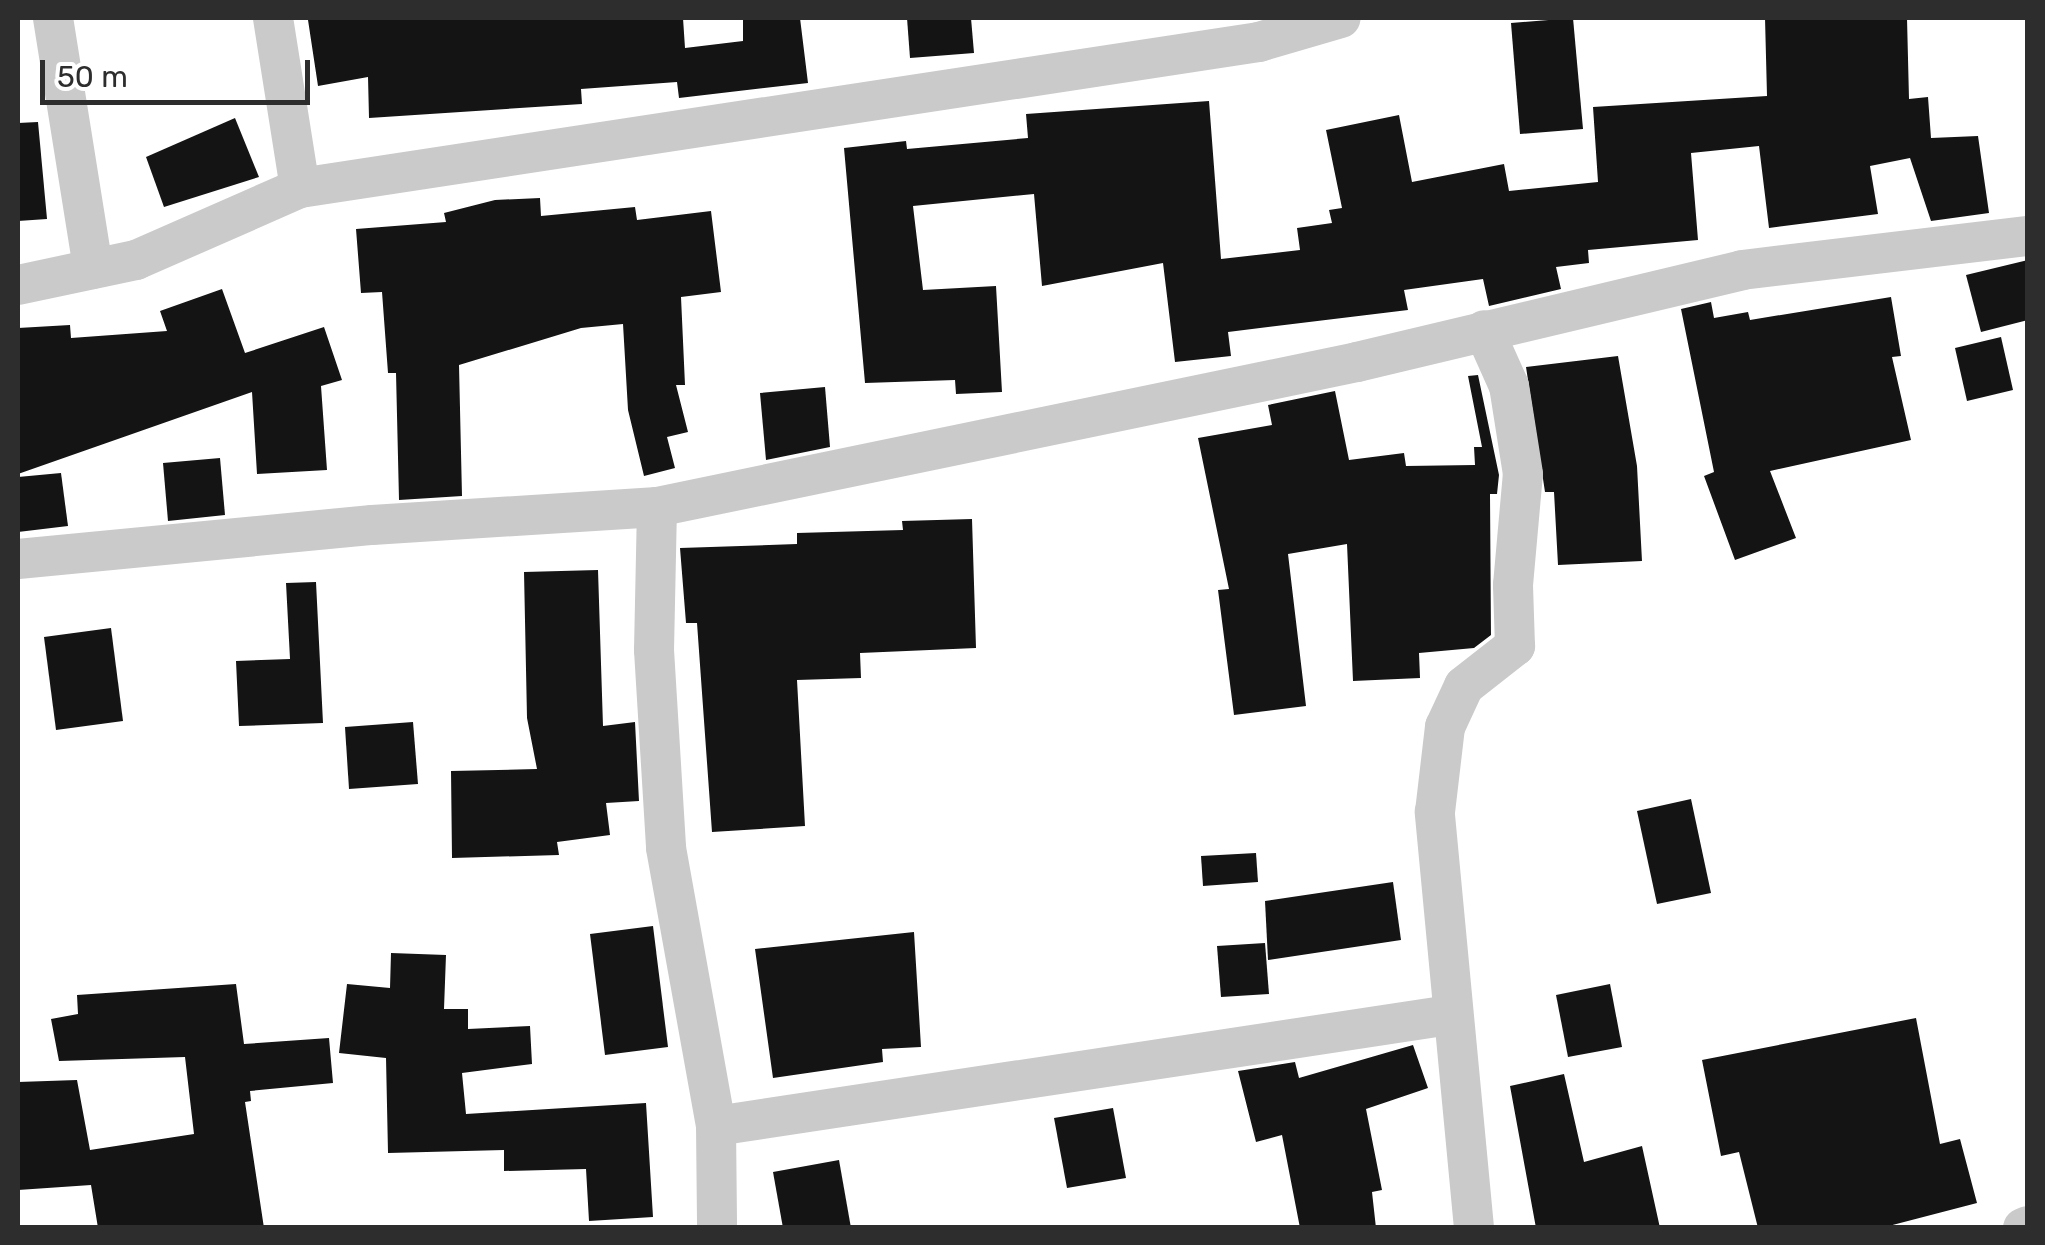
<!DOCTYPE html>
<html>
<head>
<meta charset="utf-8">
<style>
  body { margin:0 }
  #map { position:relative; width:2045px; height:1245px; overflow:hidden; background:#fff; font-family:Rubik,sans-serif }
  div>[style] { position:absolute }
  .building>* { inset:0; background:#141414 }
  .minor>* { height:40px; margin:-20px; padding:0 20px; transform-origin:20px; border-radius:20px; background:#cacaca }
  span { translate:-50% -50%; white-space:nowrap; text-align:center; line-height:1.15; -webkit-text-stroke:10px #fff; paint-order:stroke }
  .frame { position:absolute; inset:0; border:20px solid #2d2d2d; pointer-events:none }
  .scale { position:absolute; left:40px; top:60px; width:270px; height:45px; box-sizing:border-box; border:5px solid #2d2d2d; border-top:0; padding-left:12px; font-size:30px; line-height:35px; white-space:nowrap; color:#2d2d2d; -webkit-text-stroke:8px #fff; paint-order:stroke }
</style>
</head>
<body>
<div id="map">
  <div class="building">
    <div style="clip-path:polygon(324px 18px,683px 18px,685px 48px,743px 41px,743px 18px,800px 18px,808px 83px,679px 98px,677px 82px,581px 89px,582px 104px,369px 118px,368px 77px,318px 86px,308px 20px)"></div>
    <div style="clip-path:polygon(907px 18px,971px 18px,974px 53px,910px 58px)"></div>
    <div style="clip-path:polygon(1573px 18px,1583px 129px,1520px 134px,1511px 23px)"></div>
    <div style="clip-path:polygon(1765px 18px,1907px 18px,1909px 99px,1928px 97px,1931px 138px,1978px 136px,1989px 213px,1931px 221px,1910px 158px,1870px 166px,1878px 214px,1769px 228px,1759px 146px,1691px 153px,1698px 240px,1588px 250px,1589px 263px,1556px 267px,1561px 289px,1489px 306px,1483px 279px,1404px 290px,1408px 310px,1228px 332px,1231px 356px,1175px 362px,1163px 263px,1042px 286px,1034px 194px,913px 206px,923px 290px,996px 286px,1002px 392px,956px 394px,955px 380px,865px 383px,844px 148px,906px 141px,907px 149px,1028px 138px,1026px 114px,1209px 101px,1221px 259px,1300px 250px,1297px 228px,1332px 223px,1329px 210px,1342px 208px,1326px 130px,1399px 115px,1412px 182px,1504px 164px,1509px 191px,1598px 182px,1593px 107px,1767px 96px)"></div>
    <div style="clip-path:polygon(235px 118px,259px 177px,164px 207px,146px 157px)"></div>
    <div style="clip-path:polygon(38px 122px,47px 219px,18px 221px,18px 123px)"></div>
    <div style="clip-path:polygon(540px 198px,541px 216px,635px 207px,637px 220px,711px 211px,721px 292px,681px 297px,685px 385px,676px 385px,688px 432px,667px 437px,675px 468px,644px 476px,628px 410px,623px 324px,581px 328px,459px 365px,462px 496px,399px 500px,396px 373px,388px 373px,382px 292px,361px 293px,356px 229px,446px 222px,444px 213px,495px 200px)"></div>
    <div style="clip-path:polygon(2028px 260px,2028px 320px,1981px 332px,1966px 275px)"></div>
    <div style="clip-path:polygon(222px 289px,245px 353px,324px 327px,342px 380px,321px 386px,327px 470px,257px 474px,252px 392px,18px 474px,18px 328px,70px 325px,71px 338px,167px 331px,160px 311px)"></div>
    <div style="clip-path:polygon(1891px 297px,1901px 356px,1892px 357px,1911px 440px,1770px 471px,1796px 538px,1735px 560px,1704px 476px,1714px 472px,1681px 309px,1711px 302px,1714px 318px,1748px 312px,1750px 320px)"></div>
    <div style="clip-path:polygon(2001px 337px,2013px 390px,1967px 401px,1955px 348px)"></div>
    <div style="clip-path:polygon(1618px 356px,1637px 466px,1642px 561px,1558px 565px,1554px 492px,1545px 492px,1526px 367px)"></div>
    <div style="clip-path:polygon(1478px 375px,1499px 475px,1497px 494px,1490px 494px,1491px 635px,1474px 648px,1419px 653px,1420px 678px,1353px 681px,1347px 544px,1288px 554px,1306px 706px,1234px 715px,1218px 590px,1229px 589px,1198px 438px,1272px 425px,1268px 405px,1335px 391px,1349px 460px,1404px 453px,1406px 466px,1475px 465px,1474px 447px,1482px 447px,1468px 376px)"></div>
    <div style="clip-path:polygon(825px 387px,830px 447px,766px 460px,760px 393px)"></div>
    <div style="clip-path:polygon(220px 458px,225px 515px,168px 521px,163px 463px)"></div>
    <div style="clip-path:polygon(61px 473px,68px 526px,18px 532px,18px 477px)"></div>
    <div style="clip-path:polygon(972px 519px,976px 648px,860px 653px,861px 678px,797px 680px,805px 826px,712px 832px,697px 623px,686px 623px,680px 548px,797px 544px,797px 533px,903px 530px,902px 521px)"></div>
    <div style="clip-path:polygon(598px 570px,603px 726px,635px 722px,639px 801px,606px 803px,610px 835px,557px 842px,559px 855px,452px 858px,451px 771px,537px 769px,527px 718px,524px 572px)"></div>
    <div style="clip-path:polygon(316px 582px,323px 723px,239px 726px,236px 661px,290px 659px,286px 583px)"></div>
    <div style="clip-path:polygon(111px 628px,123px 721px,56px 730px,44px 637px)"></div>
    <div style="clip-path:polygon(413px 722px,418px 784px,349px 789px,345px 727px)"></div>
    <div style="clip-path:polygon(1691px 799px,1711px 893px,1657px 904px,1637px 811px)"></div>
    <div style="clip-path:polygon(1256px 853px,1258px 882px,1203px 886px,1201px 856px)"></div>
    <div style="clip-path:polygon(1393px 882px,1401px 940px,1268px 960px,1265px 901px)"></div>
    <div style="clip-path:polygon(653px 926px,668px 1047px,605px 1055px,590px 934px)"></div>
    <div style="clip-path:polygon(914px 932px,921px 1047px,882px 1049px,883px 1062px,773px 1078px,755px 949px)"></div>
    <div style="clip-path:polygon(1265px 943px,1269px 994px,1221px 997px,1217px 946px)"></div>
    <div style="clip-path:polygon(391px 953px,446px 955px,444px 1009px,468px 1009px,468px 1029px,530px 1026px,532px 1064px,462px 1073px,466px 1114px,646px 1103px,653px 1217px,589px 1221px,586px 1169px,504px 1171px,504px 1150px,388px 1153px,386px 1058px,339px 1053px,347px 984px,390px 988px)"></div>
    <div style="clip-path:polygon(236px 984px,244px 1044px,329px 1038px,333px 1083px,250px 1091px,251px 1101px,245px 1102px,264px 1228px,98px 1228px,91px 1185px,18px 1190px,18px 1082px,77px 1080px,90px 1150px,194px 1134px,185px 1057px,59px 1061px,51px 1019px,78px 1014px,77px 995px)"></div>
    <div style="clip-path:polygon(1610px 984px,1622px 1047px,1568px 1057px,1556px 995px)"></div>
    <div style="clip-path:polygon(1916px 1018px,1940px 1144px,1960px 1139px,1977px 1203px,1881px 1228px,1758px 1228px,1739px 1152px,1721px 1156px,1702px 1060px)"></div>
    <div style="clip-path:polygon(1413px 1045px,1428px 1088px,1366px 1109px,1382px 1190px,1372px 1192px,1376px 1228px,1300px 1228px,1282px 1135px,1256px 1142px,1238px 1071px,1295px 1062px,1299px 1078px)"></div>
    <div style="clip-path:polygon(1564px 1074px,1584px 1162px,1642px 1146px,1660px 1228px,1536px 1228px,1510px 1086px)"></div>
    <div style="clip-path:polygon(1113px 1108px,1126px 1178px,1067px 1188px,1054px 1118px)"></div>
    <div style="clip-path:polygon(839px 1160px,851px 1228px,783px 1228px,773px 1172px)"></div>
  </div>
  <div class="minor">
    <div style="left:53px;top:18px;width:254px;rotate:80.9deg"></div>
    <div style="left:273px;top:18px;width:172px;rotate:81deg"></div>
    <div style="left:18px;top:285px;width:121px;rotate:-12deg"></div>
    <div style="left:136px;top:260px;width:179px;rotate:-23.7deg"></div>
    <div style="left:300px;top:188px;width:970px;rotate:-8.66deg"></div>
    <div style="left:1259px;top:42px;width:85px;rotate:-16.3deg"></div>
    <div style="left:657px;top:507px;width:143px;rotate:91.2deg"></div>
    <div style="left:654px;top:650px;width:198px;rotate:86.5deg"></div>
    <div style="left:666px;top:848px;width:282px;rotate:79.8deg"></div>
    <div style="left:716px;top:1126px;width:102px;rotate:89.4deg"></div>
    <div style="left:18px;top:559px;width:356px;rotate:-5.5deg"></div>
    <div style="left:372px;top:525px;width:286px;rotate:-3.6deg"></div>
    <div style="left:657px;top:507px;width:715px;rotate:-11.7deg"></div>
    <div style="left:1357px;top:362px;width:396px;rotate:-13.4deg"></div>
    <div style="left:1742px;top:270px;width:288px;rotate:-6.8deg"></div>
    <div style="left:716px;top:1126px;width:742px;rotate:-8.6deg"></div>
    <div style="left:1474px;top:1228px;width:418px;rotate:-95.4deg"></div>
    <div style="left:1435px;top:812px;width:86px;rotate:-83.3deg"></div>
    <div style="left:1445px;top:727px;width:45px;rotate:-65.1deg"></div>
    <div style="left:1464px;top:686px;width:65px;rotate:-38.1deg"></div>
    <div style="left:1515px;top:646px;width:61px;rotate:-91.9deg"></div>
    <div style="left:1513px;top:585px;width:111px;rotate:-84.9deg"></div>
    <div style="left:1523px;top:474px;width:89px;rotate:-99deg"></div>
    <div style="left:1509px;top:386px;width:61px;rotate:-114.1deg"></div>
    <div style="left:2023px;top:1228px;width:5px;rotate:-22deg"></div>
  </div>
  <div class="frame"></div>
  <div class="scale">50 m</div>
</div>
</body>
</html>
